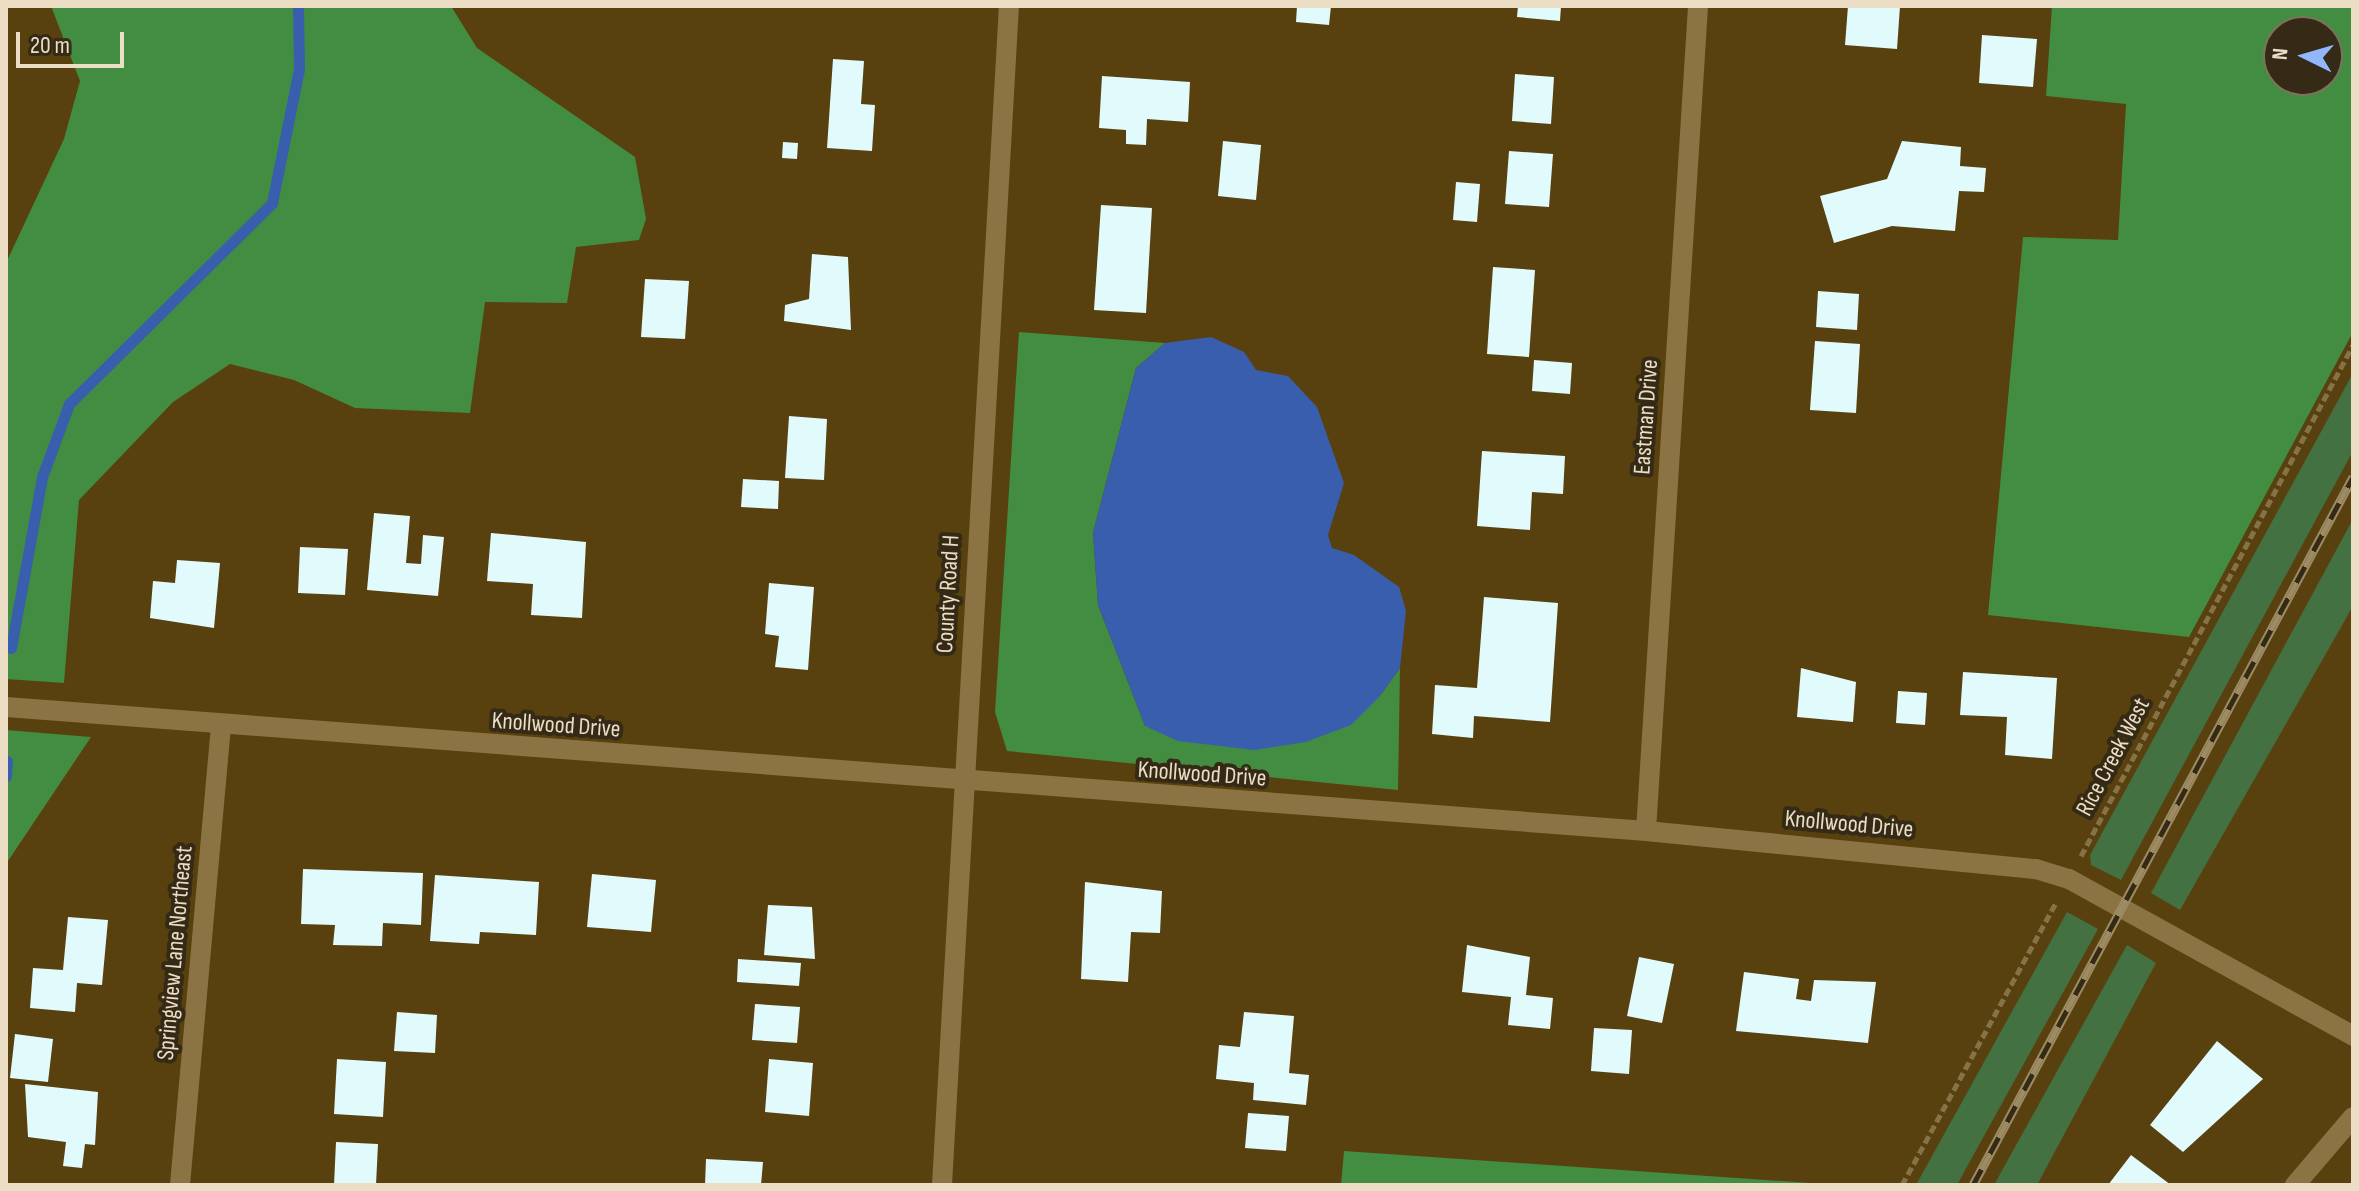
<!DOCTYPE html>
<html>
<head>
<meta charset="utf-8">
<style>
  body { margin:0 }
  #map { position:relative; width:2359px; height:1191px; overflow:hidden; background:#58410e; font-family:"Sofia Sans Condensed",sans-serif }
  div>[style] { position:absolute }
  .green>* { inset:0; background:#437141 }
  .forest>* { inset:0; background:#428d42 }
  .water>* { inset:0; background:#395eae }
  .stream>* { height:11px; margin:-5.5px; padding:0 5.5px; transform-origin:5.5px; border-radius:5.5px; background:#395eae }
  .building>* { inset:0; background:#e1fbfd }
  .path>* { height:5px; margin-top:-2.5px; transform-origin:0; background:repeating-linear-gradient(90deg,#867247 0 8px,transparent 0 12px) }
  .minor>* { height:20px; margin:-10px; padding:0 10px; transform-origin:10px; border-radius:10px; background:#8b7343 }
  .tertiary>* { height:20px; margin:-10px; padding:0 10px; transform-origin:10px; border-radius:10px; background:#8b7343 }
  .rail>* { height:9px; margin-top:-4.5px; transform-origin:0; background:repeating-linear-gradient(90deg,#342a16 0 18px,#9d8b64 0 36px); box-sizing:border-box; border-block:2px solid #9d8b64 }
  span { translate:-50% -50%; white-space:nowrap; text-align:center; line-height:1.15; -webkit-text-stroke:8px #342a16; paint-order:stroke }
  .street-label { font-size:24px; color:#ebdec5 }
  .frame { position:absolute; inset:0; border:8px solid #ebdec5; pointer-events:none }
  .north { position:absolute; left:2263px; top:16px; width:80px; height:80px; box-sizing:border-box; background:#342a16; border:2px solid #7d725c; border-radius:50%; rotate:275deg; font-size:22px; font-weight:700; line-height:32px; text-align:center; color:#ebdec5 }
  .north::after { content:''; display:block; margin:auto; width:28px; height:36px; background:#93b7fd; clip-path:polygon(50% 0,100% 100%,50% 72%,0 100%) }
  .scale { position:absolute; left:16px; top:32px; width:108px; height:36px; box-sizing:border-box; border:4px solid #ebdec5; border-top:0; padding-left:10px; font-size:24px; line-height:28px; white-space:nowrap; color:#ebdec5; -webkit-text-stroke:6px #342a16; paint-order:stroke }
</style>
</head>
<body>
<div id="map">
  <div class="green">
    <div style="clip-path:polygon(2353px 373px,2353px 451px,2121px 880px,2091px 865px,2090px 855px)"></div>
    <div style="clip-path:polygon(2353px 519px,2353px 606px,2180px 910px,2151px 893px)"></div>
    <div style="clip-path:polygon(2067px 912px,2098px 929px,1957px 1185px,1916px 1185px)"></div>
    <div style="clip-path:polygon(2127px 945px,2156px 963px,2037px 1185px,1994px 1185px)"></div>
  </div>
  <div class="forest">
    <div style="clip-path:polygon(51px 6px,451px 6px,477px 48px,635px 157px,646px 219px,639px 240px,576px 247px,567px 303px,485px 302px,470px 413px,355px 408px,294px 380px,230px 364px,173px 402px,79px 500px,64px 683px,6px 679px,6px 263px,64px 139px,80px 81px)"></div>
    <div style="clip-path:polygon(evenodd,2052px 6px,2353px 6px,2353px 332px,2189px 637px,1988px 615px,2023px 237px,2118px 240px,2126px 104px,2046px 96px,2052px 6px,2279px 32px,2327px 32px,2327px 80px,2279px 80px,2279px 32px)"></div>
    <div style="clip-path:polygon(1019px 332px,1165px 343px,1136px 368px,1093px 533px,1098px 605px,1145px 726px,1379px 697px,1400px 668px,1398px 790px,1007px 751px,995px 712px)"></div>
    <div style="clip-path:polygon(6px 730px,91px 737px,6px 864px)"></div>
    <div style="clip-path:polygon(1344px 1151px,1839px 1185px,1341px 1185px)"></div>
  </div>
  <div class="water">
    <div style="clip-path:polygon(1211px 337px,1244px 352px,1256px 370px,1288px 376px,1317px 407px,1344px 483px,1328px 535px,1332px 548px,1354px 555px,1399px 587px,1406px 611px,1400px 668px,1379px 697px,1351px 725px,1306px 742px,1254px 750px,1178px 741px,1145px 726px,1098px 605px,1093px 533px,1136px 368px,1165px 343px)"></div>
  </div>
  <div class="stream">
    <div style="left:11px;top:648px;width:174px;rotate:-79.7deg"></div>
    <div style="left:42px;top:477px;width:78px;rotate:-69.7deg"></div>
    <div style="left:69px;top:404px;width:286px;rotate:-44.7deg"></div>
    <div style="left:272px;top:203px;width:137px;rotate:-78.6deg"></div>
    <div style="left:299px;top:69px;width:63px;rotate:-90.9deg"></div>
    <div style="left:6px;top:776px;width:15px;rotate:-86deg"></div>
  </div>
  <div class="building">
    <div style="clip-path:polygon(1297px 6px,1331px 6px,1329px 25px,1296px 22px)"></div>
    <div style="clip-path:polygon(1518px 6px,1561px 6px,1560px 21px,1517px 17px)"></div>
    <div style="clip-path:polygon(1848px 6px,1900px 6px,1897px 49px,1845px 45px)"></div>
    <div style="clip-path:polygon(1982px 35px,2037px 39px,2033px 87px,1979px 83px)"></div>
    <div style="clip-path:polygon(833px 59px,864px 61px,861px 104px,875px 105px,872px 151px,827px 148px)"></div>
    <div style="clip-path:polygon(1515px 74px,1554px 77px,1551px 124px,1512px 121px)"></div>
    <div style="clip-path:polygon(1102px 76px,1190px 82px,1188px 122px,1147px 119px,1146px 145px,1126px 144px,1126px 130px,1099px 128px)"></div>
    <div style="clip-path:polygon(1223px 141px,1261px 145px,1256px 200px,1218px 196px)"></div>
    <div style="clip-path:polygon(1902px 141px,1961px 147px,1960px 166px,1986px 168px,1984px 192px,1959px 191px,1955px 231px,1892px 226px,1834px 243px,1820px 196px,1887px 179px)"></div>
    <div style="clip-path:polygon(783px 142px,798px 143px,797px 159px,782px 158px)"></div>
    <div style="clip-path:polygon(1509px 151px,1553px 154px,1549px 207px,1505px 204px)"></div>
    <div style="clip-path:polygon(1456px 182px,1480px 184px,1477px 222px,1453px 220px)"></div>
    <div style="clip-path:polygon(1101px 205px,1152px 208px,1146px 313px,1094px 310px)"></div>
    <div style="clip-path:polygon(812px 254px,848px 257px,851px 330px,784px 321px,785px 305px,809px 299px)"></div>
    <div style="clip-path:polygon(1493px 267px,1535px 270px,1529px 357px,1487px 354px)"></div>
    <div style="clip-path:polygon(645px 279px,689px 281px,685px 339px,641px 337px)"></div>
    <div style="clip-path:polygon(1818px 291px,1859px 294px,1857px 330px,1816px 327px)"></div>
    <div style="clip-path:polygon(1815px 341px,1860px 344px,1856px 413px,1810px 410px)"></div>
    <div style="clip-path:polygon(1534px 360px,1572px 363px,1570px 394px,1532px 391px)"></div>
    <div style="clip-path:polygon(789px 416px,827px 419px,824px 480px,785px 478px)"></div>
    <div style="clip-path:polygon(1482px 451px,1565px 456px,1563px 494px,1532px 492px,1530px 530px,1477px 526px)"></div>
    <div style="clip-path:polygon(743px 479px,779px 481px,778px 509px,741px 507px)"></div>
    <div style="clip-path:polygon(374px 513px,410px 516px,406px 563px,421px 564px,423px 535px,444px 537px,438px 596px,367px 590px)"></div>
    <div style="clip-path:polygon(491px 533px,586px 542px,582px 618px,531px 615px,533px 584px,487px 581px)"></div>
    <div style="clip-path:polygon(300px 547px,348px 549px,345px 595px,298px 593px)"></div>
    <div style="clip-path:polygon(177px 560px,220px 563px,214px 628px,150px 618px,153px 581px,175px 583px)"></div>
    <div style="clip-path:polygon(769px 583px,814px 587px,808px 670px,775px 667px,779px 636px,765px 634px)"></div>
    <div style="clip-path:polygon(1484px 597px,1558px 603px,1550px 722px,1474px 716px,1473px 738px,1432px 734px,1435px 685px,1477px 688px)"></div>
    <div style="clip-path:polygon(1801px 668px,1856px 682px,1853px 722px,1797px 717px)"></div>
    <div style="clip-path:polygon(1963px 672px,2057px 678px,2052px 759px,2005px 755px,2007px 717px,1960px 715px)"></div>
    <div style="clip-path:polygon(1898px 691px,1927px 693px,1925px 725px,1896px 723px)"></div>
    <div style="clip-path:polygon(303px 869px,423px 873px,421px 925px,383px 923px,382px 946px,333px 945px,335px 925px,301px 924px)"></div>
    <div style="clip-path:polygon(592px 874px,656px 880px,651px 932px,587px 927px)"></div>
    <div style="clip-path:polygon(435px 875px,539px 882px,536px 935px,480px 932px,479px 944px,430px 941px)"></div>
    <div style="clip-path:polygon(1085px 882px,1162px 891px,1160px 933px,1131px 932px,1128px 982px,1081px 979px)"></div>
    <div style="clip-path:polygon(768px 905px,812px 907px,815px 959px,764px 955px)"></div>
    <div style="clip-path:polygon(68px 917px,108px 920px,102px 985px,77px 983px,75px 1012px,30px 1008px,33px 968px,63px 970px)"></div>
    <div style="clip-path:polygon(1467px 945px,1530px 957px,1526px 995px,1553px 998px,1550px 1029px,1508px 1025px,1511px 997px,1462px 992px)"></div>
    <div style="clip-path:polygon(1639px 957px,1674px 964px,1662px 1023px,1627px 1016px)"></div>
    <div style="clip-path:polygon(738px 959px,801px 963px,799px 986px,737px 982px)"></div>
    <div style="clip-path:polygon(1744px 972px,1799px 979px,1796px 999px,1811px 1001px,1814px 980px,1876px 982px,1868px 1043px,1736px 1031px)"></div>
    <div style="clip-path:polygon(755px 1004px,800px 1007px,797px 1043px,752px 1040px)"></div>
    <div style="clip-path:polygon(397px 1012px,437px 1015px,435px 1053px,394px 1051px)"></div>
    <div style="clip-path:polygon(1244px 1012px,1294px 1016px,1289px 1073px,1309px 1075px,1306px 1105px,1253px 1100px,1254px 1083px,1216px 1079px,1219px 1045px,1240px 1047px)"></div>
    <div style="clip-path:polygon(1594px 1028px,1632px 1030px,1629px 1074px,1591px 1071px)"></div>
    <div style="clip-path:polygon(15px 1034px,53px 1039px,48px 1082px,10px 1078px)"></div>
    <div style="clip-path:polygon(2217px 1041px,2263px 1079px,2183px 1152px,2150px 1125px)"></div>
    <div style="clip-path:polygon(337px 1059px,386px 1062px,383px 1117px,334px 1114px)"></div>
    <div style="clip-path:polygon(769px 1059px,813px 1063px,809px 1116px,765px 1112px)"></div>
    <div style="clip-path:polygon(25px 1084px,98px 1092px,95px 1145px,85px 1144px,82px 1168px,63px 1166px,66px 1142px,28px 1137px)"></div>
    <div style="clip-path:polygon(1248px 1113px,1289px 1116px,1286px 1151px,1245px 1148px)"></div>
    <div style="clip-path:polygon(336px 1142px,378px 1144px,376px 1185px,334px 1185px)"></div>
    <div style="clip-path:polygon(2131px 1155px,2171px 1185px,2108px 1185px)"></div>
    <div style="clip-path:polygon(706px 1159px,763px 1162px,761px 1185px,705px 1185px)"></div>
  </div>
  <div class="path">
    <div style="left:2081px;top:856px;width:579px;rotate:-61.97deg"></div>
    <div style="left:1902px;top:1185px;width:320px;rotate:-61.4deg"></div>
  </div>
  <div class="minor">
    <div style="left:6px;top:707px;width:1645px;rotate:4.32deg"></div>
    <div style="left:1646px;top:831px;width:392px;rotate:5.6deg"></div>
    <div style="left:2036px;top:869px;width:34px;rotate:17deg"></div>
    <div style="left:2069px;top:879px;width:325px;rotate:28.9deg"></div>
    <div style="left:1646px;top:831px;width:827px;rotate:-86.39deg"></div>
    <div style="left:180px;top:1185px;width:462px;rotate:-84.9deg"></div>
    <div style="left:2295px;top:1185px;width:89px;rotate:-49.5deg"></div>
  </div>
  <div class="tertiary">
    <div style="left:942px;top:1185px;width:1181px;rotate:-86.75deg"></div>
  </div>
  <div class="rail">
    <div style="left:1973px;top:1185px;width:804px;rotate:-61.78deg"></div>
  </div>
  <div class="street-label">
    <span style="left:1646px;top:417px;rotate:-86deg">Eastman Drive</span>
    <span style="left:948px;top:594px;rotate:-87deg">County Road H</span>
    <span style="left:556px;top:725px;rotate:4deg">Knollwood Drive</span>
    <span style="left:2113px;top:757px;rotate:-62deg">Rice Creek West</span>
    <span style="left:1202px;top:774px;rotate:4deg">Knollwood Drive</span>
    <span style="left:1849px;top:824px;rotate:5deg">Knollwood Drive</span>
    <span style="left:175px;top:953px;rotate:-85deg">Springview Lane Northeast</span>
  </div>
  <div class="frame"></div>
  <div class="north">N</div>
  <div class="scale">20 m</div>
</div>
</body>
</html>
